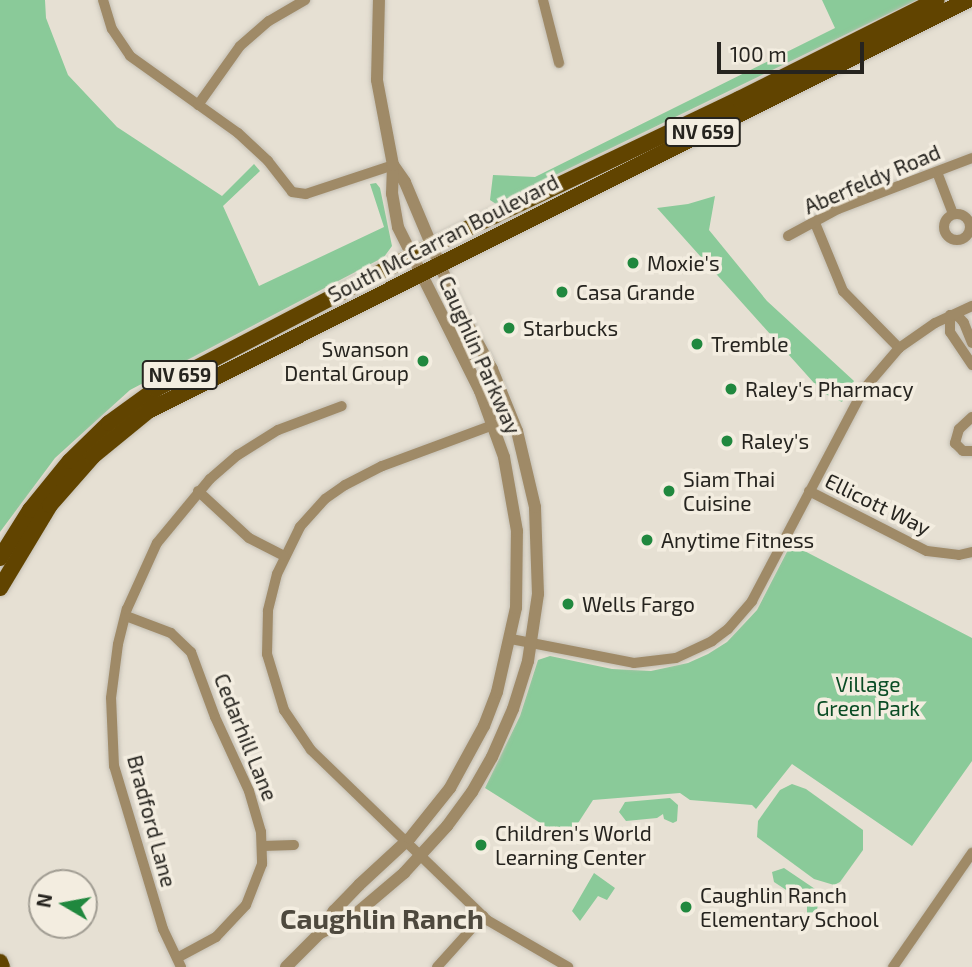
<!DOCTYPE html>
<html>
<head>
<meta charset="utf-8">
<style>
  body { margin:0 }
  #map { position:relative; width:972px; height:967px; overflow:hidden; background:#e6e0d3; font-family:"Exo 2",sans-serif }
  div>[style] { position:absolute }
  .green>* { inset:0; background:#8aca99 }
  .roads { filter:drop-shadow(0 0 2px #c3beb3) drop-shadow(0 0 2px #c3beb3) }
  .minor>* { height:10px; margin:-5px; padding:0 5px; transform-origin:5px; border-radius:5px; background:#9f8a67 }
  .minor>.ring { margin:-5px; padding:0; box-sizing:content-box; background:none; border:10px solid #9f8a67; border-radius:50% }
  .tertiary>* { height:12px; margin:-6px; padding:0 6px; transform-origin:6px; border-radius:6px; background:#9f8a67 }
  .primary>* { height:16px; margin:-8px; padding:0 8px; transform-origin:8px; border-radius:8px; background:#614400 }
  .dots>* { width:19px; height:19px; translate:-50% -50%; box-sizing:border-box; border:4px solid #f3ede0; border-radius:50% }
  span { translate:-50% -50%; white-space:nowrap; text-align:center; line-height:1.15; -webkit-text-stroke:7px #f3ede0; paint-order:stroke }
  .shield-label span { padding:2px 5px; background:#f3ede0; border:2px solid; border-radius:5px; -webkit-text-stroke-width:0 }
  .shield-label { font-size:19px; color:#26241f; font-weight:700 }
  .street-label { font-size:21px; color:#26241f }
  .poi-label { font-size:21px; color:#26241f }
  .left { translate:0 -50%; text-align:left }
  .right { translate:-100% -50%; text-align:right }
  .park-label { font-size:21px; color:#094c24 }
  .district-label { font-size:28px; color:#4e493e; font-weight:700 }
  .north { position:absolute; left:28px; top:869px; width:70px; height:70px; box-sizing:border-box; background:#f3ede0; border:2px solid #a19d93; border-radius:50%; rotate:280deg; font-size:19px; font-weight:700; line-height:28px; text-align:center; color:#26241f }
  .north::after { content:''; display:block; margin:auto; width:24px; height:32px; background:#20883e; clip-path:polygon(50% 0,100% 100%,50% 72%,0 100%) }
  .scale { position:absolute; left:717px; top:42px; width:147px; height:32px; box-sizing:border-box; border:4px solid #26241f; border-top:0; padding-left:9px; font-size:21px; line-height:24px; white-space:nowrap; color:#26241f; -webkit-text-stroke:5px #f3ede0; paint-order:stroke }
</style>
</head>
<body>
<div id="map">
  <div class="green">
    <div style="clip-path:polygon(0 0,45px 0,46px 18px,68px 75px,117px 127px,222px 196px,254px 164px,260px 171px,223px 206px,259px 286px,384px 227px,370px 184px,376px 183px,380px 188px,392px 246px,384px 257px,130px 390px,55px 458px,0 532px)"></div>
    <div style="clip-path:polygon(822px 0,917px 0,500px 202px,496px 204px,490px 200px,493px 175px,535px 177px,835px 28px)"></div>
    <div style="clip-path:polygon(715px 196px,709px 230px,767px 301px,854px 381px,842px 402px,823px 393px,657px 208px,688px 204px)"></div>
    <div style="clip-path:polygon(791px 544px,972px 638px,972px 761px,912px 846px,792px 764px,756px 809px,752px 805px,690px 800px,680px 793px,593px 800px,567px 840px,485px 788px,520px 716px,538px 660px,550px 656px,612px 669px,651px 671px,688px 663px,708px 654px,727px 642px,757px 610px)"></div>
    <div style="clip-path:polygon(792px 784px,806px 789px,863px 830px,863px 850px,840px 882px,834px 885px,814px 879px,757px 837px,758px 821px,780px 790px)"></div>
    <div style="clip-path:polygon(670px 798px,678px 805px,677px 821px,673px 823px,664px 819px,663px 814px,657px 818px,626px 821px,619px 812px,625px 802px)"></div>
    <div style="clip-path:polygon(784px 868px,818px 891px,820px 896px,816px 914px,807px 913px,807px 897px,800px 899px,774px 882px,772px 872px)"></div>
    <div style="clip-path:polygon(594px 873px,615px 888px,607px 900px,598px 896px,580px 921px,572px 911px)"></div>
  </div>
  <div class="roads">
    <div class="minor">
      <div style="left:103px;top:0;width:30px;rotate:73deg"></div>
      <div style="left:112px;top:29px;width:32px;rotate:56deg"></div>
      <div style="left:130px;top:56px;width:133px;rotate:35.5deg"></div>
      <div style="left:238px;top:133px;width:41px;rotate:43deg"></div>
      <div style="left:268px;top:161px;width:39px;rotate:52deg"></div>
      <div style="left:292px;top:192px;width:14px;rotate:8deg"></div>
      <div style="left:306px;top:194px;width:92px;rotate:-18.4deg"></div>
      <div style="left:543px;top:0;width:65px;rotate:75.7deg"></div>
      <div style="left:198px;top:105px;width:72px;rotate:-54.6deg"></div>
      <div style="left:240px;top:46px;width:38px;rotate:-41deg"></div>
      <div style="left:269px;top:21px;width:42px;rotate:-30.3deg"></div>
      <div style="left:937px;top:172px;width:45px;rotate:69.1deg"></div>
      <div class="ring" style="left:944px;top:214px;width:16px;height:16px"></div>
      <div style="left:815px;top:223px;width:74px;rotate:67.6deg"></div>
      <div style="left:843px;top:291px;width:80px;rotate:45.5deg"></div>
      <div style="left:788px;top:236px;width:57px;rotate:-28.4deg"></div>
      <div style="left:838px;top:209px;width:143px;rotate:-20.8deg"></div>
      <div style="left:972px;top:343px;width:22px;rotate:-112deg"></div>
      <div style="left:964px;top:323px;width:8px;rotate:-130deg"></div>
      <div style="left:959px;top:317px;width:9px;rotate:-167deg"></div>
      <div style="left:950px;top:315px;width:17px;rotate:90deg"></div>
      <div style="left:950px;top:332px;width:40px;rotate:56deg"></div>
      <div style="left:972px;top:417px;width:18px;rotate:137deg"></div>
      <div style="left:959px;top:429px;width:15px;rotate:106deg"></div>
      <div style="left:955px;top:443px;width:11px;rotate:45deg"></div>
      <div style="left:963px;top:451px;width:9px"></div>
      <div style="left:512px;top:418px;width:139px;rotate:159.7deg"></div>
      <div style="left:382px;top:466px;width:42px;rotate:152.8deg"></div>
      <div style="left:345px;top:485px;width:24px;rotate:145deg"></div>
      <div style="left:325px;top:499px;width:38px;rotate:132deg"></div>
      <div style="left:300px;top:527px;width:52px;rotate:116.1deg"></div>
      <div style="left:277px;top:574px;width:38px;rotate:104deg"></div>
      <div style="left:268px;top:611px;width:43px;rotate:91.3deg"></div>
      <div style="left:267px;top:654px;width:59px;rotate:73.1deg"></div>
      <div style="left:284px;top:710px;width:48px;rotate:56deg"></div>
      <div style="left:311px;top:750px;width:245px;rotate:44deg"></div>
      <div style="left:487px;top:920px;width:94px;rotate:30.1deg"></div>
      <div style="left:198px;top:491px;width:69px;rotate:42.7deg"></div>
      <div style="left:249px;top:538px;width:39px;rotate:27deg"></div>
      <div style="left:809px;top:491px;width:132px;rotate:27deg"></div>
      <div style="left:927px;top:551px;width:32px;rotate:7deg"></div>
      <div style="left:959px;top:555px;width:13px;rotate:-13deg"></div>
      <div style="left:126px;top:616px;width:48px;rotate:20.7deg"></div>
      <div style="left:171px;top:633px;width:28px;rotate:44deg"></div>
      <div style="left:191px;top:652px;width:69px;rotate:69.7deg"></div>
      <div style="left:215px;top:717px;width:81px;rotate:65.3deg"></div>
      <div style="left:249px;top:791px;width:43px;rotate:73.7deg"></div>
      <div style="left:261px;top:832px;width:32px;rotate:88deg"></div>
      <div style="left:262px;top:864px;width:44px;rotate:111.3deg"></div>
      <div style="left:246px;top:905px;width:44px;rotate:133.2deg"></div>
      <div style="left:216px;top:937px;width:44px;rotate:151.7deg"></div>
      <div style="left:511px;top:639px;width:125px;rotate:11deg"></div>
      <div style="left:634px;top:663px;width:42px;rotate:-6.8deg"></div>
      <div style="left:676px;top:658px;width:40px;rotate:-25deg"></div>
      <div style="left:712px;top:641px;width:20px;rotate:-37deg"></div>
      <div style="left:728px;top:629px;width:37px;rotate:-49deg"></div>
      <div style="left:752px;top:601px;width:240px;rotate:-62.2deg"></div>
      <div style="left:864px;top:389px;width:54px;rotate:-49.5deg"></div>
      <div style="left:899px;top:348px;width:44px;rotate:-34.8deg"></div>
      <div style="left:935px;top:323px;width:41px;rotate:-24.7deg"></div>
      <div style="left:262px;top:846px;width:32px;rotate:-2deg"></div>
      <div style="left:181px;top:967px;width:42px;rotate:-115.3deg"></div>
      <div style="left:163px;top:929px;width:170px;rotate:-106.7deg"></div>
      <div style="left:114px;top:766px;width:68px;rotate:-92.5deg"></div>
      <div style="left:111px;top:698px;width:54px;rotate:-82.6deg"></div>
      <div style="left:118px;top:644px;width:36px;rotate:-76deg"></div>
      <div style="left:127px;top:609px;width:72px;rotate:-65.6deg"></div>
      <div style="left:157px;top:543px;width:83px;rotate:-50.4deg"></div>
      <div style="left:210px;top:479px;width:37px;rotate:-41deg"></div>
      <div style="left:238px;top:455px;width:47px;rotate:-32deg"></div>
      <div style="left:278px;top:430px;width:68px;rotate:-20.6deg"></div>
      <div style="left:437px;top:967px;width:69px;rotate:-48deg"></div>
      <div style="left:893px;top:967px;width:139px;rotate:-55.3deg"></div>
    </div>
    <div class="tertiary">
      <div style="left:320px;top:933px;width:34px;rotate:-26deg"></div>
      <div style="left:351px;top:918px;width:70px;rotate:-40.3deg"></div>
      <div style="left:404px;top:873px;width:64px;rotate:-47.5deg"></div>
      <div style="left:447px;top:826px;width:42px;rotate:-53.7deg"></div>
      <div style="left:472px;top:792px;width:40px;rotate:-60.3deg"></div>
      <div style="left:492px;top:757px;width:52px;rotate:-66.4deg"></div>
      <div style="left:513px;top:709px;width:50px;rotate:-72.6deg"></div>
      <div style="left:528px;top:661px;width:68px;rotate:-81.5deg"></div>
      <div style="left:538px;top:594px;width:87px;rotate:-92deg"></div>
      <div style="left:535px;top:507px;width:78px;rotate:-103.3deg"></div>
      <div style="left:517px;top:431px;width:67px;rotate:-112deg"></div>
      <div style="left:492px;top:369px;width:75px;rotate:-118.6deg"></div>
      <div style="left:456px;top:303px;width:131px;rotate:-112.9deg"></div>
      <div style="left:405px;top:182px;width:21px;rotate:-125deg"></div>
      <div style="left:286px;top:967px;width:48px;rotate:-45deg"></div>
      <div style="left:320px;top:933px;width:26px;rotate:-58deg"></div>
      <div style="left:334px;top:911px;width:36px;rotate:-46deg"></div>
      <div style="left:359px;top:885px;width:69px;rotate:-42.7deg"></div>
      <div style="left:410px;top:838px;width:64px;rotate:-51.3deg"></div>
      <div style="left:450px;top:788px;width:71px;rotate:-61.3deg"></div>
      <div style="left:484px;top:726px;width:36px;rotate:-69deg"></div>
      <div style="left:497px;top:692px;width:86px;rotate:-77.3deg"></div>
      <div style="left:516px;top:608px;width:77px;rotate:-89.3deg"></div>
      <div style="left:517px;top:531px;width:75px;rotate:-100deg"></div>
      <div style="left:504px;top:457px;width:70px;rotate:-110deg"></div>
      <div style="left:480px;top:391px;width:183px;rotate:-116.6deg"></div>
      <div style="left:398px;top:227px;width:34px;rotate:-100deg"></div>
      <div style="left:392px;top:194px;width:29px;rotate:-88deg"></div>
      <div style="left:393px;top:165px;width:86px;rotate:-100.7deg"></div>
      <div style="left:377px;top:80px;width:80px;rotate:-88.6deg"></div>
    </div>
    <div class="primary">
      <div style="left:0;top:558px;width:57px;rotate:-58deg"></div>
      <div style="left:30px;top:510px;width:63px;rotate:-50.8deg"></div>
      <div style="left:70px;top:461px;width:54px;rotate:-44.3deg"></div>
      <div style="left:109px;top:423px;width:58px;rotate:-35.9deg"></div>
      <div style="left:156px;top:389px;width:310px;rotate:-27.5deg"></div>
      <div style="left:431px;top:246px;width:341px;rotate:-25.5deg"></div>
      <div style="left:739px;top:99px;width:221px;rotate:-26.6deg"></div>
      <div style="left:0;top:588px;width:97px;rotate:-58.9deg"></div>
      <div style="left:50px;top:505px;width:65px;rotate:-48.7deg"></div>
      <div style="left:93px;top:456px;width:71px;rotate:-39.3deg"></div>
      <div style="left:148px;top:411px;width:917px;rotate:-26.62deg"></div>
      <div style="left:0;top:962px;width:5px;rotate:68deg"></div>
    </div>
  </div>
  <div class="dots">
    <div style="left:633px;top:263px;background:#20883e"></div>
    <div style="left:562px;top:292px;background:#20883e"></div>
    <div style="left:509px;top:328px;background:#20883e"></div>
    <div style="left:697px;top:344px;background:#20883e"></div>
    <div style="left:423px;top:361px;background:#20883e"></div>
    <div style="left:731px;top:389px;background:#20883e"></div>
    <div style="left:727px;top:441px;background:#20883e"></div>
    <div style="left:669px;top:491px;background:#20883e"></div>
    <div style="left:647px;top:540px;background:#20883e"></div>
    <div style="left:568px;top:604px;background:#20883e"></div>
    <div style="left:481px;top:845px;background:#20883e"></div>
    <div style="left:686px;top:907px;background:#20883e"></div>
  </div>
  <div class="shield-label">
    <span style="left:703px;top:132px">NV 659</span>
    <span style="left:180px;top:375px">NV 659</span>
  </div>
  <div class="street-label">
    <span style="left:872px;top:179px;rotate:-23deg">Aberfeldy Road</span>
    <span style="left:443px;top:238px;rotate:-27deg">South McCarran Boulevard</span>
    <span style="left:480px;top:355px;rotate:66deg">Caughlin Parkway</span>
    <span style="left:878px;top:504px;rotate:26deg">Ellicott Way</span>
    <span style="left:246px;top:737px;rotate:68deg">Cedarhill Lane</span>
    <span style="left:152px;top:821px;rotate:75deg">Bradford Lane</span>
  </div>
  <div class="poi-label">
    <span class="left" style="left:647px;top:263px">Moxie's</span>
    <span class="left" style="left:576px;top:292px">Casa Grande</span>
    <span class="left" style="left:523px;top:328px">Starbucks</span>
    <span class="left" style="left:711px;top:344px">Tremble</span>
    <span class="right" style="left:409px;top:361px">Swanson<br>Dental Group</span>
    <span class="left" style="left:745px;top:389px">Raley's Pharmacy</span>
    <span class="left" style="left:741px;top:441px">Raley's</span>
    <span class="left" style="left:683px;top:491px">Siam Thai<br>Cuisine</span>
    <span class="left" style="left:661px;top:540px">Anytime Fitness</span>
    <span class="left" style="left:582px;top:604px">Wells Fargo</span>
    <span class="left" style="left:495px;top:845px">Children's World<br>Learning Center</span>
    <span class="left" style="left:700px;top:907px">Caughlin Ranch<br>Elementary School</span>
  </div>
  <div class="park-label">
    <span style="left:868px;top:696px">Village<br>Green Park</span>
  </div>
  <div class="district-label">
    <span style="left:382px;top:918px">Caughlin Ranch</span>
  </div>
  <div class="north">N</div>
  <div class="scale">100 m</div>
</div>
</body>
</html>
